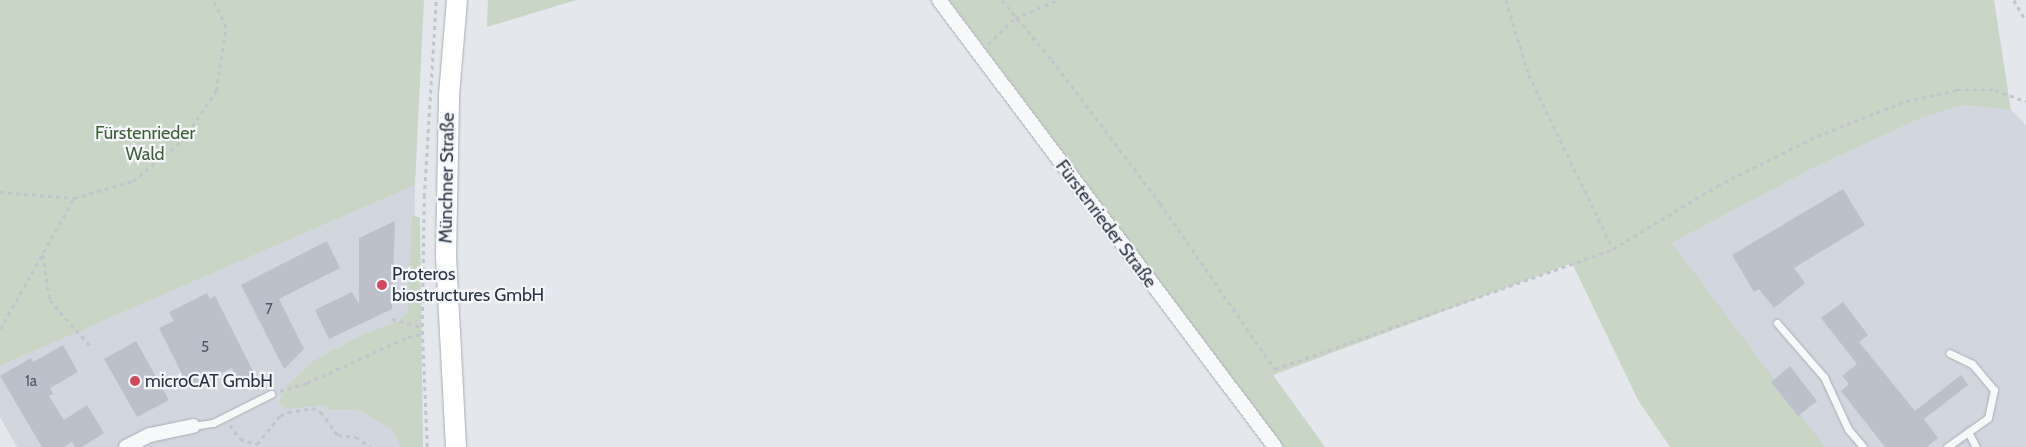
<!DOCTYPE html>
<html>
<head>
<meta charset="utf-8">
<style>
  body { margin:0 }
  #map { position:relative; width:2026px; height:447px; overflow:hidden; background:#e4e7ec; font-family:Cabin,sans-serif }
  div>[style] { position:absolute }
  .built>* { inset:0; background:#d2d6de }
  .green>* { inset:0; background:#c9d6c5 }
  .building>* { inset:0; background:#bbc0ca }
  .path>* { height:2.5px; margin-top:-1.25px; transform-origin:0; background:repeating-linear-gradient(90deg,#c2c5cb 0 4px,transparent 0 8px) }
  .roads { filter:drop-shadow(0 0 1px #a9aeb7) drop-shadow(0 0 1px #a9aeb7) }
  .service>* { height:7px; margin:-3.5px; padding:0 3.5px; transform-origin:3.5px; border-radius:3.5px; background:#f7f8fa }
  .minor>* { height:14px; margin:-7px; padding:0 7px; transform-origin:7px; border-radius:7px; background:#f7f8fa }
  .secondary>* { height:20px; margin:-10px; padding:0 10px; transform-origin:10px; border-radius:10px; background:#fff }
  .dots>* { width:14px; height:14px; translate:-50% -50%; box-sizing:border-box; border:2px solid #f4f6f9; border-radius:50% }
  span { translate:-50% -50%; white-space:nowrap; text-align:center; line-height:1.15; -webkit-text-stroke:4.5px #f4f6f9; paint-order:stroke }
  .number-label { font-size:15px; color:#4f5766 }
  .number-label span { -webkit-text-stroke-width:0 }
  .park-label { font-size:18px; color:#3f6138 }
  .street-label { font-size:18px; color:#2b3445 }
  .poi-label { font-size:18px; color:#2b3445 }
  .left { translate:0 -50%; text-align:left }
</style>
</head>
<body>
<div id="map">
  <div class="built">
    <div style="clip-path:polygon(1963px 105px,2011px 110px,2026px 125px,2026px 447px,1758px 447px,1644px 258px,1811px 169px,1921px 118px)"></div>
    <div style="clip-path:polygon(415px 185px,414px 270px,423px 447px,17px 447px,0 417px,0 366px)"></div>
  </div>
  <div class="green">
    <div style="clip-path:polygon(0 0,424px 0,415px 185px,0 366px)"></div>
    <div style="clip-path:polygon(488px 0,576px 0,487px 27px)"></div>
    <div style="clip-path:polygon(949px 0,1994px 0,2011px 110px,1963px 105px,1921px 118px,1811px 169px,1672px 243px,1825px 447px,1670px 447px,1638px 400px,1572px 263px,1273px 375px,1325px 447px,1284px 447px)"></div>
    <div style="clip-path:polygon(412px 216px,420px 217px,423px 447px,401px 447px,392px 429px,359px 410px,329px 409px,325px 405px,285px 409px,279px 402px,289px 384px,313px 361px,365px 334px,399px 321px,408px 313px)"></div>
  </div>
  <div class="building">
    <div style="clip-path:polygon(1843px 189px,1865px 225px,1794px 268px,1805px 283px,1774px 308px,1759px 289px,1754px 292px,1732px 255px)"></div>
    <div style="clip-path:polygon(395px 221px,392px 309px,329px 339px,315px 310px,352px 292px,359px 304px,359px 238px)"></div>
    <div style="clip-path:polygon(327px 241px,340px 268px,279px 299px,304px 349px,284px 369px,241px 285px)"></div>
    <div style="clip-path:polygon(207px 293px,210px 299px,215px 296px,259px 383px,244px 391px,232px 368px,189px 388px,159px 328px,174px 321px,169px 312px)"></div>
    <div style="clip-path:polygon(1843px 302px,1868px 335px,1859px 342px,1915px 411px,1961px 375px,1968px 385px,1924px 419px,1938px 438px,1927px 447px,1885px 447px,1841px 391px,1849px 384px,1842px 376px,1857px 364px,1821px 318px)"></div>
    <div style="clip-path:polygon(136px 341px,169px 400px,137px 417px,104px 359px)"></div>
    <div style="clip-path:polygon(63px 345px,78px 372px,50px 388px,53px 394px,49px 396px,64px 420px,87px 405px,104px 433px,82px 447px,75px 447px,72px 442px,64px 447px,42px 447px,0 376px,31px 358px,33px 362px)"></div>
    <div style="clip-path:polygon(1790px 366px,1817px 401px,1798px 416px,1771px 382px)"></div>
  </div>
  <div class="path">
    <div style="left:1002px;top:0;width:78px;rotate:50.2deg"></div>
    <div style="left:1052px;top:60px;width:179px;rotate:52.9deg"></div>
    <div style="left:1160px;top:203px;width:202px;rotate:55.3deg"></div>
    <div style="left:1275px;top:369px;width:359px;rotate:-19.5deg"></div>
    <div style="left:1506px;top:0;width:78px;rotate:73deg"></div>
    <div style="left:1529px;top:75px;width:193px;rotate:64.2deg"></div>
    <div style="left:1613px;top:249px;width:122px;rotate:-31.2deg"></div>
    <div style="left:1717px;top:186px;width:112px;rotate:-26.6deg"></div>
    <div style="left:1817px;top:136px;width:96px;rotate:-21.5deg"></div>
    <div style="left:1906px;top:101px;width:52px;rotate:-12.2deg"></div>
    <div style="left:1957px;top:90px;width:38px"></div>
    <div style="left:1995px;top:90px;width:33px;rotate:20deg"></div>
    <div style="left:2014px;top:0;width:24px;rotate:60deg"></div>
    <div style="left:988px;top:44px;width:37px;rotate:-44deg"></div>
    <div style="left:1015px;top:18px;width:47px;rotate:-22.7deg"></div>
    <div style="left:0;top:192px;width:74px;rotate:4.6deg"></div>
    <div style="left:74px;top:198px;width:61px;rotate:-16.1deg"></div>
    <div style="left:133px;top:181px;width:65px;rotate:-39.4deg"></div>
    <div style="left:183px;top:140px;width:59px;rotate:-56deg"></div>
    <div style="left:216px;top:91px;width:65px;rotate:-81.1deg"></div>
    <div style="left:226px;top:27px;width:30px;rotate:-116deg"></div>
    <div style="left:43px;top:255px;width:46px;rotate:81.2deg"></div>
    <div style="left:50px;top:300px;width:64px;rotate:48.8deg"></div>
    <div style="left:392px;top:319px;width:31px;rotate:15deg"></div>
    <div style="left:0;top:329px;width:150px;rotate:-60.5deg"></div>
    <div style="left:280px;top:391px;width:28px;rotate:-17deg"></div>
    <div style="left:307px;top:383px;width:111px;rotate:-24.5deg"></div>
    <div style="left:408px;top:337px;width:14px;rotate:-12deg"></div>
    <div style="left:230px;top:425px;width:17px;rotate:54deg"></div>
    <div style="left:240px;top:439px;width:18px;rotate:16deg"></div>
    <div style="left:257px;top:444px;width:36px;rotate:-51deg"></div>
    <div style="left:280px;top:416px;width:9px;rotate:-27deg"></div>
    <div style="left:288px;top:412px;width:24px;rotate:-9deg"></div>
    <div style="left:312px;top:408px;width:10px;rotate:24deg"></div>
    <div style="left:321px;top:412px;width:29px;rotate:54deg"></div>
    <div style="left:338px;top:435px;width:18px;rotate:6deg"></div>
    <div style="left:356px;top:437px;width:18px;rotate:34deg"></div>
    <div style="left:427px;top:447px;width:120px;rotate:-92.4deg"></div>
    <div style="left:422px;top:327px;width:130px;rotate:-89.1deg"></div>
    <div style="left:424px;top:197px;width:197px;rotate:-86.5deg"></div>
  </div>
  <div class="roads">
    <div class="service">
      <div style="left:1777px;top:323px;width:72px;rotate:49deg"></div>
      <div style="left:1824px;top:377px;width:57px;rotate:65.2deg"></div>
      <div style="left:1848px;top:429px;width:23px;rotate:50deg"></div>
      <div style="left:193px;top:426px;width:20px;rotate:-9deg"></div>
      <div style="left:213px;top:423px;width:65px;rotate:-26.6deg"></div>
      <div style="left:1968px;top:432px;width:17px;rotate:62deg"></div>
      <div style="left:1947px;top:447px;width:50px;rotate:-35.3deg"></div>
      <div style="left:1988px;top:418px;width:29px;rotate:-78deg"></div>
      <div style="left:1994px;top:390px;width:34px;rotate:-130deg"></div>
      <div style="left:1972px;top:364px;width:25px;rotate:-154deg"></div>
    </div>
    <div class="minor">
      <div style="left:939px;top:0;width:559px;rotate:53.07deg"></div>
      <div style="left:126px;top:447px;width:27px;rotate:-27deg"></div>
      <div style="left:150px;top:435px;width:44px;rotate:-11.8deg"></div>
    </div>
    <div class="secondary">
      <div style="left:456px;top:447px;width:191px;rotate:-93deg"></div>
      <div style="left:446px;top:256px;width:161px;rotate:-88.9deg"></div>
      <div style="left:449px;top:95px;width:95px;rotate:-85.2deg"></div>
    </div>
  </div>
  <div class="dots">
    <div style="left:382px;top:285px;background:#d1495b"></div>
    <div style="left:135px;top:381px;background:#d1495b"></div>
  </div>
  <div class="number-label">
    <span style="left:269px;top:310px">7</span>
    <span style="left:205px;top:348px">5</span>
    <span style="left:31px;top:382px">1a</span>
  </div>
  <div class="park-label">
    <span style="left:145px;top:144px">Fürstenrieder<br>Wald</span>
  </div>
  <div class="street-label">
    <span style="left:447px;top:178px;rotate:-89deg">Münchner Straße</span>
    <span style="left:1106px;top:224px;rotate:53deg">Fürstenrieder Straße</span>
  </div>
  <div class="poi-label">
    <span class="left" style="left:392px;top:285px">Proteros<br>biostructures GmbH</span>
    <span class="left" style="left:145px;top:381px">microCAT GmbH</span>
  </div>
</div>
</body>
</html>
